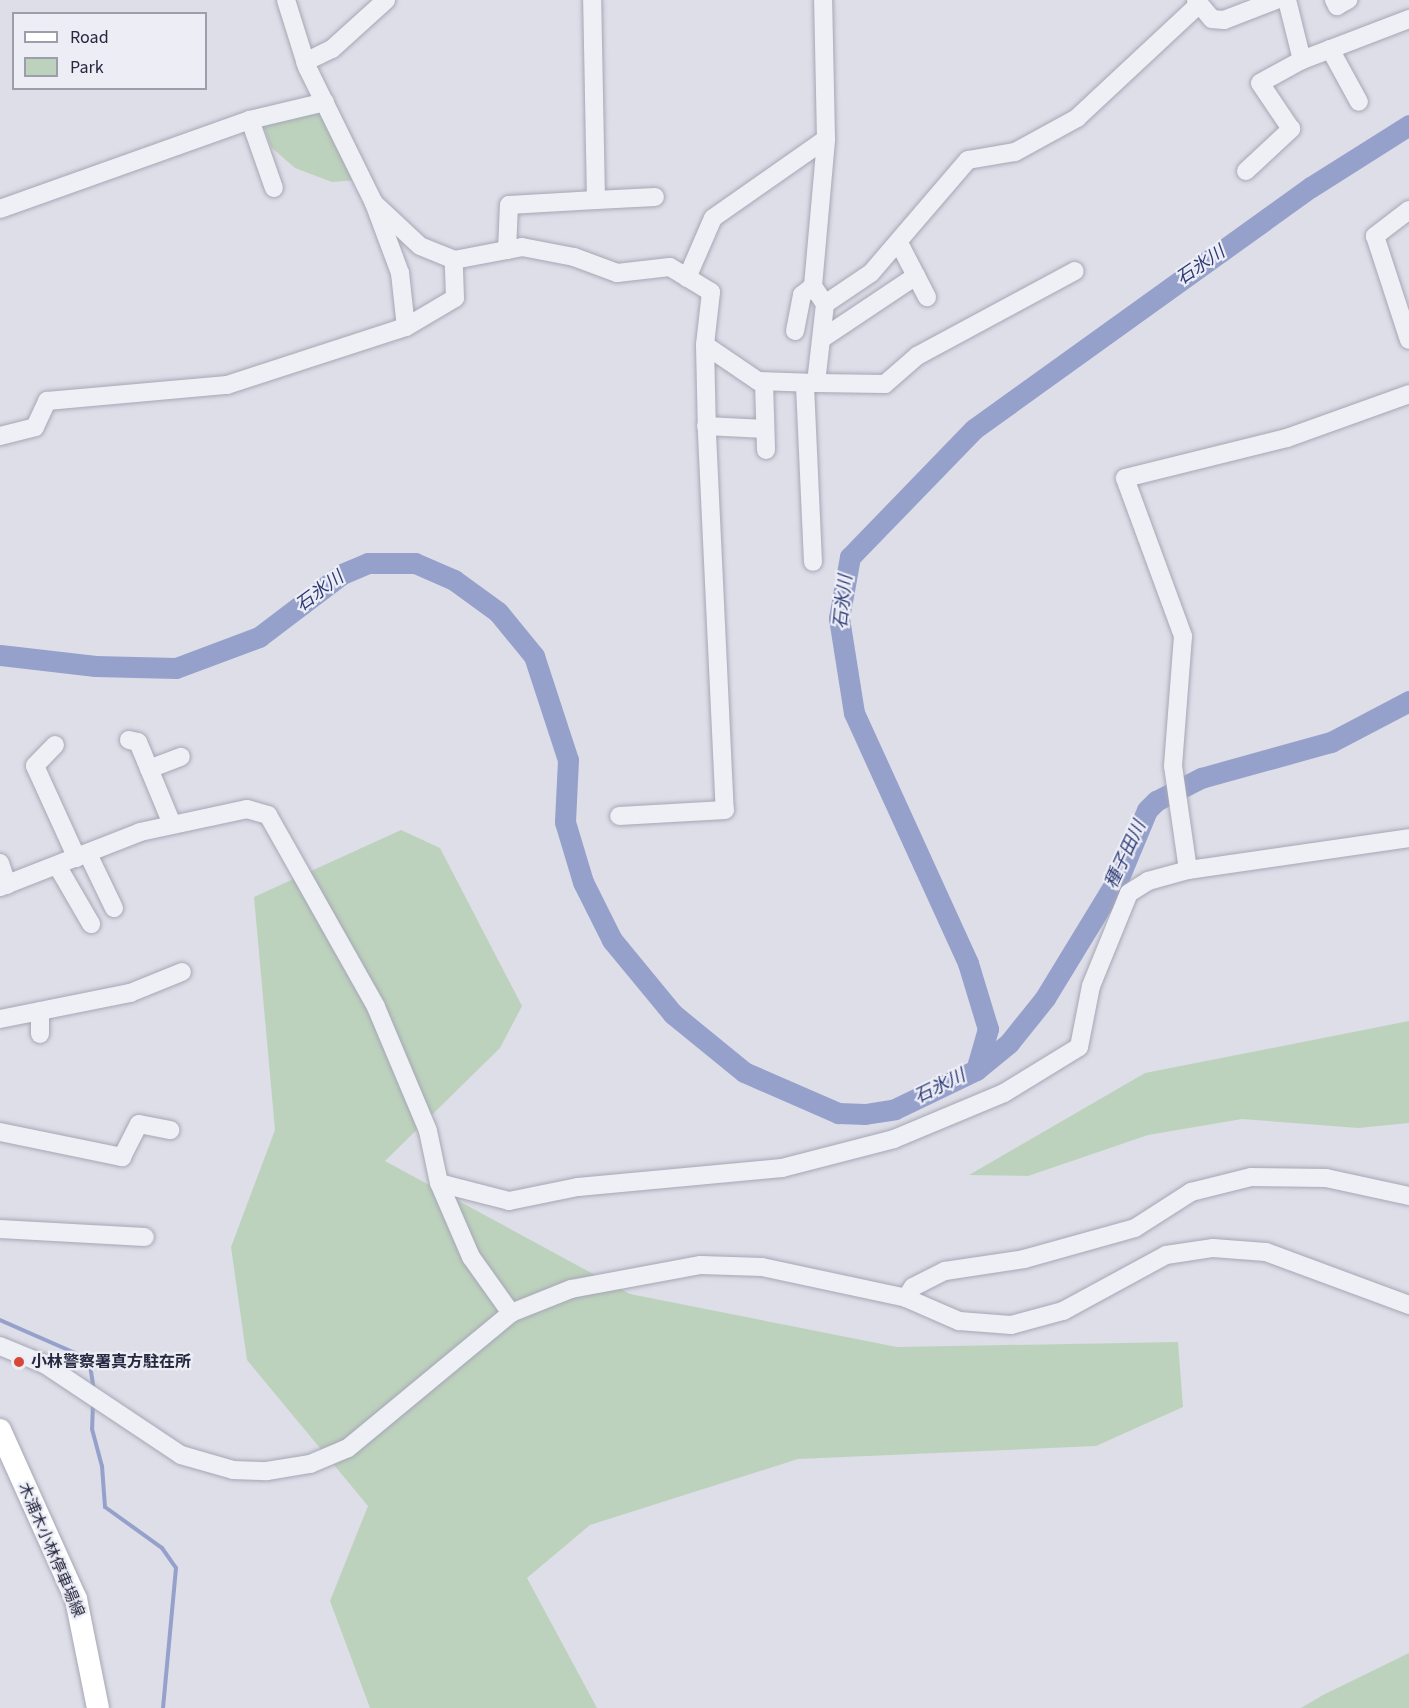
<!DOCTYPE html>
<html>
<head>
<meta charset="utf-8">
<style>
  body { margin:0 }
  #map { position:relative; width:1409px; height:1708px; overflow:hidden; background:#dddee8; font-family:"Source Sans 3","Noto Sans JP",sans-serif }
  div>[style] { position:absolute }
  .green>* { inset:0; background:#bdd2bd }
  .stream>* { height:4px; margin:-2px; padding:0 2px; transform-origin:2px; border-radius:2px; background:#95a1cb }
  .river>* { height:21px; margin:-10.5px; padding:0 10.5px; transform-origin:10.5px; border-radius:10.5px; background:#95a1cb }
  .roads { filter:drop-shadow(0 0 2px #a6a7b5) drop-shadow(0 0 2px #a6a7b5) }
  .minor>* { height:18px; margin:-9px; padding:0 9px; transform-origin:9px; border-radius:9px; background:#eff0f6 }
  .major>* { height:22px; margin:-11px; padding:0 11px; transform-origin:11px; border-radius:11px; background:#fff }
  .dots>* { width:16px; height:16px; translate:-50% -50%; box-sizing:border-box; border:3px solid #ecedf5; border-radius:50% }
  span { translate:-50% -50%; white-space:nowrap; text-align:center; line-height:1.15; -webkit-text-stroke:4.5px #ecedf5; paint-order:stroke }
  .poi-label { font-size:16px; color:#25283f; font-weight:700 }
  .left { translate:0 -50%; text-align:left }
  .street-label { font-size:16px; color:#25283f }
  .water-label { font-size:18px; color:#2d3a75; font-style:italic }
  .legend { position:absolute; left:12px; top:12px; width:195px; height:78px; box-sizing:border-box; background:#ecedf5; border:2px solid #9c9eac; margin:0; padding:8px 10px; list-style:none; font-size:18px; color:#25283f }
  .legend li { display:flex; align-items:center; gap:12px; height:30px }
  .legend b { width:30px; border:2px solid #9c9eac }
</style>
</head>
<body>
<div id="map">
  <div class="green">
    <div style="clip-path:polygon(327px 101px,358px 180px,332px 182px,295px 168px,271px 147px,262px 122px)"></div>
    <div style="clip-path:polygon(401px 830px,440px 848px,522px 1006px,500px 1048px,385px 1161px,630px 1294px,897px 1347px,1178px 1342px,1183px 1407px,1096px 1446px,798px 1459px,590px 1525px,527px 1578px,597px 1708px,370px 1708px,330px 1601px,368px 1506px,247px 1360px,231px 1247px,275px 1130px,254px 897px)"></div>
    <div style="clip-path:polygon(1409px 1021px,1409px 1123px,1358px 1128px,1242px 1119px,1148px 1135px,1028px 1176px,969px 1175px,1145px 1073px)"></div>
    <div style="clip-path:polygon(1409px 1653px,1409px 1708px,1301px 1708px,1323px 1695px)"></div>
  </div>
  <div class="stream">
    <div style="left:0;top:1320px;width:97px;rotate:23.7deg"></div>
    <div style="left:89px;top:1359px;width:30px;rotate:81deg"></div>
    <div style="left:93px;top:1403px;width:26px;rotate:92deg"></div>
    <div style="left:92px;top:1429px;width:38px;rotate:75deg"></div>
    <div style="left:102px;top:1466px;width:41px;rotate:85.8deg"></div>
    <div style="left:105px;top:1507px;width:70px;rotate:35.7deg"></div>
    <div style="left:162px;top:1548px;width:24px;rotate:55deg"></div>
    <div style="left:176px;top:1568px;width:141px;rotate:95.3deg"></div>
  </div>
  <div class="river">
    <div style="left:0;top:655px;width:96px;rotate:6.6deg"></div>
    <div style="left:95px;top:666px;width:81px;rotate:1.4deg"></div>
    <div style="left:176px;top:668px;width:89px;rotate:-20.5deg"></div>
    <div style="left:259px;top:637px;width:104px;rotate:-37.2deg"></div>
    <div style="left:342px;top:574px;width:28px;rotate:-23deg"></div>
    <div style="left:368px;top:563px;width:47px"></div>
    <div style="left:415px;top:563px;width:43px;rotate:23.6deg"></div>
    <div style="left:454px;top:580px;width:54px;rotate:36deg"></div>
    <div style="left:498px;top:612px;width:57px;rotate:50.7deg"></div>
    <div style="left:534px;top:656px;width:109px;rotate:71.9deg"></div>
    <div style="left:568px;top:760px;width:62px;rotate:92.8deg"></div>
    <div style="left:565px;top:822px;width:63px;rotate:73.3deg"></div>
    <div style="left:583px;top:882px;width:65px;rotate:63.4deg"></div>
    <div style="left:612px;top:940px;width:96px;rotate:50.5deg"></div>
    <div style="left:673px;top:1014px;width:92px;rotate:39.2deg"></div>
    <div style="left:744px;top:1072px;width:103px;rotate:23.6deg"></div>
    <div style="left:838px;top:1113px;width:27px;rotate:2deg"></div>
    <div style="left:865px;top:1114px;width:30px;rotate:-9deg"></div>
    <div style="left:895px;top:1109px;width:90px;rotate:-25.7deg"></div>
    <div style="left:976px;top:1070px;width:43px;rotate:-39.3deg"></div>
    <div style="left:1009px;top:1043px;width:58px;rotate:-51.3deg"></div>
    <div style="left:1045px;top:998px;width:144px;rotate:-58.6deg"></div>
    <div style="left:1120px;top:875px;width:70px;rotate:-67.4deg"></div>
    <div style="left:1147px;top:810px;width:13px;rotate:-45deg"></div>
    <div style="left:1156px;top:801px;width:51px;rotate:-27.1deg"></div>
    <div style="left:1201px;top:778px;width:135px;rotate:-15.5deg"></div>
    <div style="left:1331px;top:742px;width:88px;rotate:-27.7deg"></div>
    <div style="left:977px;top:1067px;width:40px;rotate:-74deg"></div>
    <div style="left:988px;top:1029px;width:69px;rotate:-106.9deg"></div>
    <div style="left:968px;top:963px;width:275px;rotate:-114.5deg"></div>
    <div style="left:854px;top:713px;width:96px;rotate:-99deg"></div>
    <div style="left:839px;top:618px;width:62px;rotate:-79.8deg"></div>
    <div style="left:850px;top:557px;width:178px;rotate:-45.9deg"></div>
    <div style="left:974px;top:429px;width:415px;rotate:-35.7deg"></div>
    <div style="left:1311px;top:187px;width:116px;rotate:-32.3deg"></div>
  </div>
  <div class="roads">
    <div class="minor">
      <div style="left:286px;top:0;width:70px;rotate:72.6deg"></div>
      <div style="left:307px;top:67px;width:152px;rotate:63.8deg"></div>
      <div style="left:374px;top:203px;width:75px;rotate:69.6deg"></div>
      <div style="left:400px;top:273px;width:54px;rotate:83.7deg"></div>
      <div style="left:1196px;top:0;width:25px;rotate:50deg"></div>
      <div style="left:1212px;top:19px;width:12px;rotate:5deg"></div>
      <div style="left:1224px;top:20px;width:56px;rotate:-21deg"></div>
      <div style="left:1287px;top:0;width:62px;rotate:76deg"></div>
      <div style="left:1302px;top:60px;width:115px;rotate:-21deg"></div>
      <div style="left:1334px;top:0;width:7px;rotate:63deg"></div>
      <div style="left:1337px;top:6px;width:13px;rotate:-29deg"></div>
      <div style="left:1330px;top:49px;width:60px;rotate:61.3deg"></div>
      <div style="left:305px;top:62px;width:30px;rotate:-26deg"></div>
      <div style="left:332px;top:49px;width:73px;rotate:-42.2deg"></div>
      <div style="left:250px;top:120px;width:72px;rotate:70.6deg"></div>
      <div style="left:1246px;top:171px;width:62px;rotate:-43deg"></div>
      <div style="left:1291px;top:129px;width:55px;rotate:-124deg"></div>
      <div style="left:1260px;top:83px;width:48px;rotate:-28.7deg"></div>
      <div style="left:596px;top:200px;width:59px;rotate:-2.9deg"></div>
      <div style="left:374px;top:203px;width:63px;rotate:43.1deg"></div>
      <div style="left:420px;top:246px;width:37px;rotate:22deg"></div>
      <div style="left:454px;top:260px;width:69px;rotate:-10.8deg"></div>
      <div style="left:522px;top:247px;width:53px;rotate:10.9deg"></div>
      <div style="left:574px;top:257px;width:46px;rotate:20.4deg"></div>
      <div style="left:617px;top:273px;width:53px;rotate:-6.5deg"></div>
      <div style="left:670px;top:267px;width:48px;rotate:31.4deg"></div>
      <div style="left:711px;top:292px;width:53px;rotate:96.5deg"></div>
      <div style="left:705px;top:345px;width:89px;rotate:88.7deg"></div>
      <div style="left:707px;top:434px;width:376px;rotate:87.3deg"></div>
      <div style="left:725px;top:810px;width:106px;rotate:176.8deg"></div>
      <div style="left:0;top:209px;width:265px;rotate:-19.6deg"></div>
      <div style="left:250px;top:120px;width:77px;rotate:-13.5deg"></div>
      <div style="left:1409px;top:210px;width:43px;rotate:142.6deg"></div>
      <div style="left:1375px;top:236px;width:109px;rotate:71.9deg"></div>
      <div style="left:899px;top:243px;width:61px;rotate:62.6deg"></div>
      <div style="left:507px;top:250px;width:45px;rotate:-87.5deg"></div>
      <div style="left:509px;top:205px;width:87px;rotate:-3.3deg"></div>
      <div style="left:596px;top:200px;width:200px;rotate:-91.1deg"></div>
      <div style="left:687px;top:278px;width:65px;rotate:-66.6deg"></div>
      <div style="left:713px;top:218px;width:138px;rotate:-35deg"></div>
      <div style="left:825px;top:304px;width:55px;rotate:-34deg"></div>
      <div style="left:871px;top:273px;width:149px;rotate:-49.4deg"></div>
      <div style="left:968px;top:160px;width:48px;rotate:-9.7deg"></div>
      <div style="left:1015px;top:152px;width:71px;rotate:-28.7deg"></div>
      <div style="left:1077px;top:118px;width:166px;rotate:-43deg"></div>
      <div style="left:795px;top:331px;width:37px;rotate:-79deg"></div>
      <div style="left:802px;top:295px;width:14px;rotate:-39deg"></div>
      <div style="left:823px;top:338px;width:112px;rotate:-33.7deg"></div>
      <div style="left:705px;top:345px;width:64px;rotate:34.2deg"></div>
      <div style="left:758px;top:381px;width:58px;rotate:2deg"></div>
      <div style="left:816px;top:383px;width:80px;rotate:-83.5deg"></div>
      <div style="left:825px;top:304px;width:22px;rotate:-124deg"></div>
      <div style="left:813px;top:286px;width:148px;rotate:-84.9deg"></div>
      <div style="left:826px;top:139px;width:139px;rotate:-91.2deg"></div>
      <div style="left:764px;top:382px;width:68px;rotate:88.3deg"></div>
      <div style="left:816px;top:383px;width:69px;rotate:0.8deg"></div>
      <div style="left:885px;top:384px;width:43px;rotate:-41.2deg"></div>
      <div style="left:917px;top:356px;width:179px;rotate:-28.3deg"></div>
      <div style="left:805px;top:386px;width:176px;rotate:87.4deg"></div>
      <div style="left:706px;top:426px;width:59px;rotate:2.9deg"></div>
      <div style="left:0;top:436px;width:36px;rotate:-14deg"></div>
      <div style="left:35px;top:427px;width:29px;rotate:-65deg"></div>
      <div style="left:47px;top:401px;width:181px;rotate:-5.1deg"></div>
      <div style="left:227px;top:385px;width:188px;rotate:-18deg"></div>
      <div style="left:406px;top:327px;width:57px;rotate:-30.6deg"></div>
      <div style="left:455px;top:298px;width:38px;rotate:-92deg"></div>
      <div style="left:129px;top:740px;width:9px;rotate:13deg"></div>
      <div style="left:138px;top:742px;width:89px;rotate:67.5deg"></div>
      <div style="left:55px;top:745px;width:29px;rotate:134deg"></div>
      <div style="left:35px;top:766px;width:101px;rotate:65.5deg"></div>
      <div style="left:149px;top:769px;width:34px;rotate:-21deg"></div>
      <div style="left:88px;top:854px;width:60px;rotate:64.3deg"></div>
      <div style="left:0;top:863px;width:23px;rotate:72deg"></div>
      <div style="left:58px;top:867px;width:66px;rotate:59.9deg"></div>
      <div style="left:1188px;top:870px;width:105px;rotate:-98.2deg"></div>
      <div style="left:1173px;top:766px;width:130px;rotate:-85.6deg"></div>
      <div style="left:1183px;top:636px;width:168px;rotate:-110.2deg"></div>
      <div style="left:1125px;top:478px;width:167px;rotate:-13.9deg"></div>
      <div style="left:1287px;top:438px;width:130px;rotate:-19.8deg"></div>
      <div style="left:0;top:887px;width:150px;rotate:-21.4deg"></div>
      <div style="left:140px;top:832px;width:109px;rotate:-12.1deg"></div>
      <div style="left:247px;top:809px;width:22px;rotate:16deg"></div>
      <div style="left:268px;top:815px;width:220px;rotate:60.6deg"></div>
      <div style="left:376px;top:1007px;width:134px;rotate:67.2deg"></div>
      <div style="left:428px;top:1131px;width:53px;rotate:78.1deg"></div>
      <div style="left:439px;top:1183px;width:81px;rotate:66.6deg"></div>
      <div style="left:471px;top:1257px;width:69px;rotate:54.5deg"></div>
      <div style="left:0;top:1019px;width:133px;rotate:-11.3deg"></div>
      <div style="left:130px;top:993px;width:56px;rotate:-22deg"></div>
      <div style="left:40px;top:1034px;width:23px;rotate:-90deg"></div>
      <div style="left:0;top:1132px;width:125px;rotate:11.6deg"></div>
      <div style="left:122px;top:1157px;width:37px;rotate:-63deg"></div>
      <div style="left:139px;top:1124px;width:32px;rotate:11deg"></div>
      <div style="left:439px;top:1183px;width:72px;rotate:14.4deg"></div>
      <div style="left:509px;top:1201px;width:70px;rotate:-11.5deg"></div>
      <div style="left:578px;top:1187px;width:205px;rotate:-5.3deg"></div>
      <div style="left:782px;top:1168px;width:116px;rotate:-14.5deg"></div>
      <div style="left:894px;top:1139px;width:119px;rotate:-22.7deg"></div>
      <div style="left:1004px;top:1093px;width:88px;rotate:-31.5deg"></div>
      <div style="left:1079px;top:1047px;width:62px;rotate:-78.9deg"></div>
      <div style="left:1091px;top:986px;width:100px;rotate:-67.8deg"></div>
      <div style="left:1129px;top:893px;width:22px;rotate:-32deg"></div>
      <div style="left:1148px;top:881px;width:41px;rotate:-15.4deg"></div>
      <div style="left:1188px;top:870px;width:223px;rotate:-8.2deg"></div>
      <div style="left:0;top:1229px;width:145px;rotate:3.2deg"></div>
      <div style="left:906px;top:1298px;width:13px;rotate:-58deg"></div>
      <div style="left:913px;top:1287px;width:36px;rotate:-27deg"></div>
      <div style="left:945px;top:1271px;width:80px;rotate:-8.6deg"></div>
      <div style="left:1024px;top:1259px;width:115px;rotate:-15.6deg"></div>
      <div style="left:1135px;top:1228px;width:67px;rotate:-32.7deg"></div>
      <div style="left:1191px;top:1192px;width:62px;rotate:-14deg"></div>
      <div style="left:1251px;top:1177px;width:75px;rotate:0.8deg"></div>
      <div style="left:1326px;top:1178px;width:85px;rotate:12.2deg"></div>
      <div style="left:0;top:1346px;width:50px;rotate:22.4deg"></div>
      <div style="left:46px;top:1365px;width:162px;rotate:33.7deg"></div>
      <div style="left:181px;top:1455px;width:54px;rotate:16.1deg"></div>
      <div style="left:233px;top:1470px;width:34px;rotate:2deg"></div>
      <div style="left:267px;top:1471px;width:44px;rotate:-9.2deg"></div>
      <div style="left:310px;top:1464px;width:41px;rotate:-22.8deg"></div>
      <div style="left:348px;top:1448px;width:212px;rotate:-39.6deg"></div>
      <div style="left:511px;top:1313px;width:65px;rotate:-21.8deg"></div>
      <div style="left:571px;top:1289px;width:132px;rotate:-10.5deg"></div>
      <div style="left:701px;top:1265px;width:61px;rotate:1.9deg"></div>
      <div style="left:762px;top:1267px;width:147px;rotate:12.1deg"></div>
      <div style="left:906px;top:1298px;width:58px;rotate:23.5deg"></div>
      <div style="left:959px;top:1321px;width:52px;rotate:4.4deg"></div>
      <div style="left:1011px;top:1325px;width:54px;rotate:-15.1deg"></div>
      <div style="left:1063px;top:1311px;width:117px;rotate:-28.5deg"></div>
      <div style="left:1166px;top:1255px;width:48px;rotate:-8.5deg"></div>
      <div style="left:1213px;top:1248px;width:53px;rotate:4.3deg"></div>
      <div style="left:1266px;top:1252px;width:153px;rotate:20.3deg"></div>
    </div>
    <div class="major">
      <div style="left:0;top:1430px;width:185px;rotate:65.8deg"></div>
      <div style="left:76px;top:1599px;width:111px;rotate:78.6deg"></div>
    </div>
  </div>
  <div class="dots">
    <div style="left:19px;top:1362px;background:#d64938"></div>
  </div>
  <div class="poi-label">
    <span class="left" style="left:31px;top:1362px">小林警察署真方駐在所</span>
  </div>
  <div class="street-label">
    <span style="left:51px;top:1550px;rotate:67deg">木浦木小林停車場線</span>
  </div>
  <div class="water-label">
    <span style="left:1201px;top:266px;rotate:-34deg">石氷川</span>
    <span style="left:320px;top:592px;rotate:-36deg">石氷川</span>
    <span style="left:844px;top:602px;rotate:-84deg">石氷川</span>
    <span style="left:1126px;top:855px;rotate:-65deg">種子田川</span>
    <span style="left:940px;top:1087px;rotate:-26deg">石氷川</span>
  </div>
  <ul class="legend">
  <li><b style="height:8px;background:#fff"></b>Road</li>
  <li><b style="height:16px;background:#bdd2bd"></b>Park</li>
  </ul>
</div>
</body>
</html>
